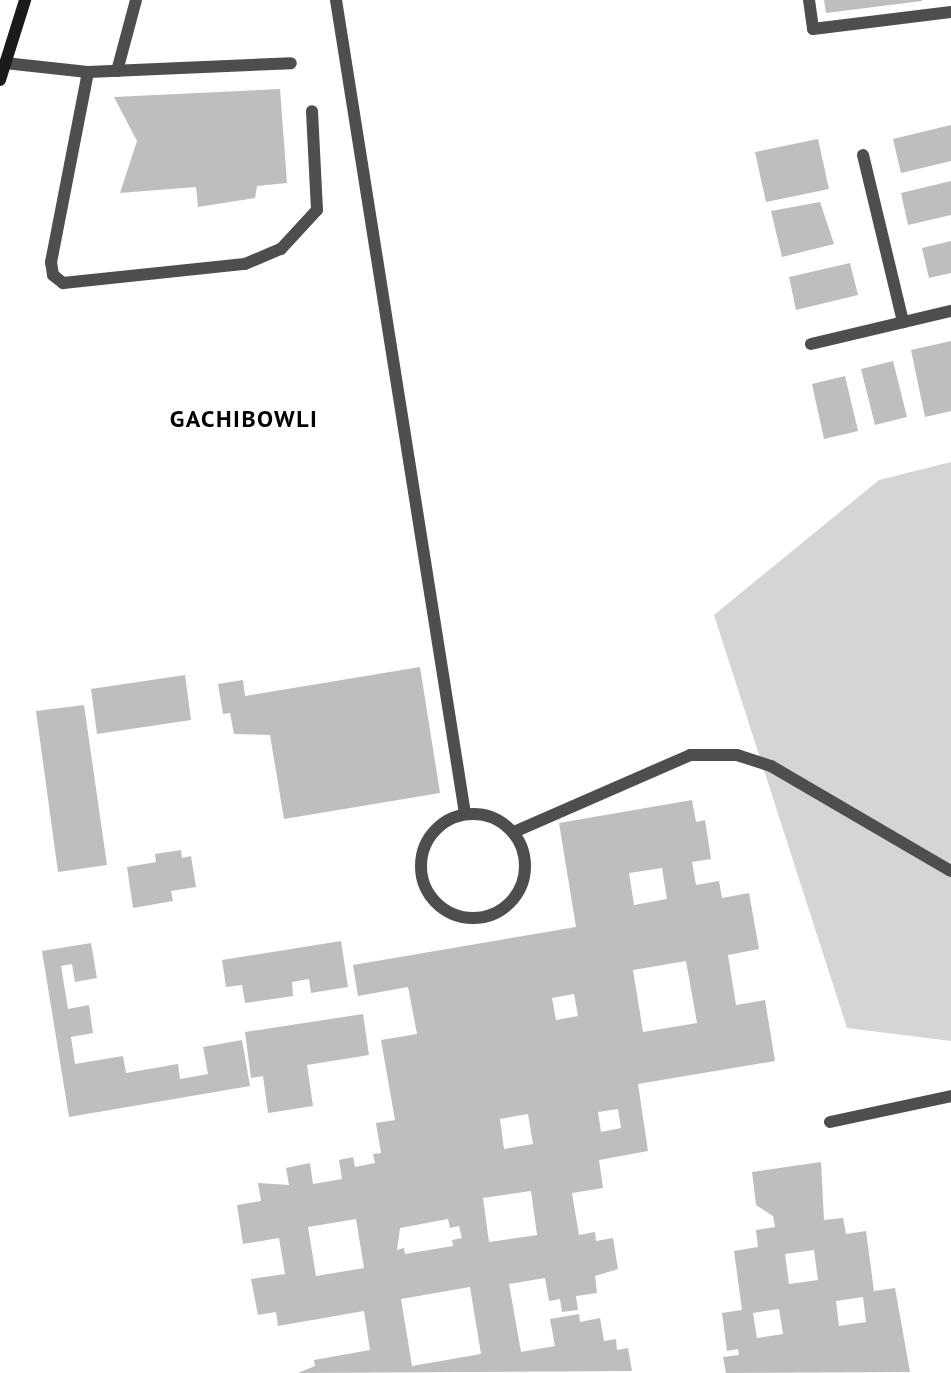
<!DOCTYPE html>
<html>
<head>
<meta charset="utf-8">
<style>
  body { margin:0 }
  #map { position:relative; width:951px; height:1373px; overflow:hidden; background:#fff; font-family:"PT Sans",sans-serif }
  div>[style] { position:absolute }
  .green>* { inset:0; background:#d5d5d5 }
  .building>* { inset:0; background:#bebebe }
  .lane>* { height:12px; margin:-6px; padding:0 6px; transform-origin:6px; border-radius:6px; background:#4e4e4e }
  .lane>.ring { margin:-6px; padding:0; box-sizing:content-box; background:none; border:12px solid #4e4e4e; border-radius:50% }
  .street>* { height:12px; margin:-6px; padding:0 6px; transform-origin:6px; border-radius:6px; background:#4e4e4e }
  .secondary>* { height:12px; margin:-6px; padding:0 6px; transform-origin:6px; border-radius:6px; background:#1b1b1b }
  span { translate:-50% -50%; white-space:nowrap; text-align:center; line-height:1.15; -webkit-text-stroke:4.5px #fff; paint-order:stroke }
  .district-label { font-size:24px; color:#000; font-weight:700; letter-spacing:1.5px }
</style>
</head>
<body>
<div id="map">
  <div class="green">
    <div style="clip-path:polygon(951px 462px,951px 1041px,847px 1028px,714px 615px,879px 480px)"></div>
  </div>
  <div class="building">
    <div style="clip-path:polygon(824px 0,922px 0,922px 1px,826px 13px)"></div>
    <div style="clip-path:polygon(280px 89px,287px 183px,257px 186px,255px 198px,198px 207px,196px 187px,120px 193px,137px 141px,114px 97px)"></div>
    <div style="clip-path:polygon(951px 125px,951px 161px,901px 173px,893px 139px)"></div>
    <div style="clip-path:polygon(818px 139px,829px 189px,766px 202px,755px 152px)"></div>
    <div style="clip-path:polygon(951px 181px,951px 215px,908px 225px,901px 193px)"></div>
    <div style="clip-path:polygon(820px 202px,834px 244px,782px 257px,771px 211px)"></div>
    <div style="clip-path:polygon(951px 241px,951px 273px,929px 278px,922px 248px)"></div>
    <div style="clip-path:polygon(850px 263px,858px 295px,796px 310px,789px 277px)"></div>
    <div style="clip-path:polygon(951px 341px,951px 411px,925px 417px,911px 350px)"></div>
    <div style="clip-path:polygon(893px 361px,907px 417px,875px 425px,861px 369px)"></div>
    <div style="clip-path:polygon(845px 376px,858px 431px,824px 439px,812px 384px)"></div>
    <div style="clip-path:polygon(420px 667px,440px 793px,284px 819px,270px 735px,234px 734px,230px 713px,223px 714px,218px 684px,243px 680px,245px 696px)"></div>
    <div style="clip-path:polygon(185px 675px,191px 720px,97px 734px,91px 689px)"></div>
    <div style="clip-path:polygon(84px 705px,107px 865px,58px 872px,36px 711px)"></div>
    <div style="clip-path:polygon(evenodd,692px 800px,696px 822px,705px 820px,711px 859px,692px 862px,696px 885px,719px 881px,722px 898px,749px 893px,759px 949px,728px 955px,736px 1005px,765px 1000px,775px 1061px,638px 1084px,648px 1151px,599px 1160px,603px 1188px,572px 1193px,579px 1235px,595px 1232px,596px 1241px,613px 1238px,618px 1269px,595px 1276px,597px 1293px,576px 1296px,578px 1310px,562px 1312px,560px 1299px,549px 1301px,545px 1278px,509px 1284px,521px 1352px,555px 1346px,550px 1319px,579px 1314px,580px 1322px,600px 1318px,604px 1341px,616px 1339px,617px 1350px,628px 1348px,632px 1371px,298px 1373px,315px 1366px,314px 1360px,370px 1350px,364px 1311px,278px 1326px,276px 1312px,258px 1315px,251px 1279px,285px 1274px,279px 1238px,243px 1244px,237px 1205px,261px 1201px,258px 1183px,289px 1185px,286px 1168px,310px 1163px,313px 1184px,342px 1179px,339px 1160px,353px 1157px,355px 1167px,375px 1163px,373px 1154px,381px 1153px,376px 1123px,395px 1120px,381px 1040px,417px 1034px,408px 987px,358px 996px,353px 965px,576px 927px,559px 823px,692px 800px,662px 868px,667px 899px,634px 905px,629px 873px,662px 868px,692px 800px,686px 961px,697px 1023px,643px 1032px,633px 970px,686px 961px,692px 800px,574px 994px,578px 1016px,556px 1020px,552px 998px,574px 994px,692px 800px,618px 1109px,621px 1128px,601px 1132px,598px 1112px,618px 1109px,692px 800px,528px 1114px,533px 1144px,504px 1149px,500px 1119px,528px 1114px,692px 800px,531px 1191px,537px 1235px,489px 1242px,483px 1198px,531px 1191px,692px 800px,356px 1219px,364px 1268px,316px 1276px,308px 1227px,356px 1219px,692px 800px,448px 1219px,450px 1228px,459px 1226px,462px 1238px,452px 1240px,453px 1246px,405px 1254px,404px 1248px,397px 1250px,400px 1228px,448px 1219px,692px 800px,470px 1287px,481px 1354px,412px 1366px,401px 1299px,470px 1287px)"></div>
    <div style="clip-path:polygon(181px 850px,182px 858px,191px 856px,196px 887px,171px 891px,173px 901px,133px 908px,127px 867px,156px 862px,155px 854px)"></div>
    <div style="clip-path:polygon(341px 941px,348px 987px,311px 993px,309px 979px,292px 982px,293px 996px,245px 1003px,242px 985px,226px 987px,222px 960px)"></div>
    <div style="clip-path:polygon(91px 943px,97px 978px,75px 982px,72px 964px,61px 966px,68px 1009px,89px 1005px,93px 1033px,71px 1037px,75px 1064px,123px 1056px,126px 1073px,178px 1064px,180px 1079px,208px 1074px,203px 1047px,242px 1040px,250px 1086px,69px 1117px,42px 951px)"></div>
    <div style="clip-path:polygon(363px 1014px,369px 1055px,307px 1065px,313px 1106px,268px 1113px,263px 1076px,251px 1078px,245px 1032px)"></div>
    <div style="clip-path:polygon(evenodd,821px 1162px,824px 1220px,843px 1218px,846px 1234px,866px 1231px,874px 1291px,895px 1288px,910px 1372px,726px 1373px,723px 1357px,739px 1355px,738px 1349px,727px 1351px,722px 1313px,742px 1310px,734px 1251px,758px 1247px,756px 1230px,775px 1227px,773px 1216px,756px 1205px,752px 1172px,821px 1162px,814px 1250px,818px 1280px,789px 1284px,785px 1254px,814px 1250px,821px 1162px,863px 1297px,866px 1322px,839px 1326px,836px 1301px,863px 1297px,821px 1162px,779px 1309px,783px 1334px,757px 1338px,753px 1313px,779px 1309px)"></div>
  </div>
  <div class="lane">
    <div style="left:336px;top:0;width:824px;rotate:80.99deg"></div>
    <div style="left:809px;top:0;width:29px;rotate:82deg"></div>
    <div style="left:813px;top:29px;width:139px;rotate:-7deg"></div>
    <div style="left:5px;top:63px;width:83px;rotate:6.2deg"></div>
    <div style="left:88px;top:72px;width:203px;rotate:-2.5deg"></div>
    <div style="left:117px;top:71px;width:73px;rotate:-75deg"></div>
    <div style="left:88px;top:72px;width:194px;rotate:101deg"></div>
    <div style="left:51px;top:262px;width:13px;rotate:81deg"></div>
    <div style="left:53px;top:275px;width:13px;rotate:39deg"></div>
    <div style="left:63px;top:283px;width:183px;rotate:-6deg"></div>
    <div style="left:245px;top:264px;width:39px;rotate:-23deg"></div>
    <div style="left:281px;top:249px;width:53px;rotate:-47.3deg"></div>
    <div style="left:317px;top:210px;width:99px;rotate:-92.9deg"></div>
    <div class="ring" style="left:421px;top:814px;width:92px;height:92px"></div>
    <div style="left:514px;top:832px;width:192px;rotate:-23.6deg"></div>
    <div style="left:690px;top:755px;width:47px"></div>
    <div style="left:737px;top:755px;width:36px;rotate:18deg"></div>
    <div style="left:771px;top:766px;width:208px;rotate:30.3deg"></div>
    <div style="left:830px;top:1122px;width:124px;rotate:-12.1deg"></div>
  </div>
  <div class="street">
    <div style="left:863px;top:155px;width:172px;rotate:76.5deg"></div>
    <div style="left:811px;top:344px;width:144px;rotate:-13.3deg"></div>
  </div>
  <div class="secondary">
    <div style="left:0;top:80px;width:84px;rotate:-72.6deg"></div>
  </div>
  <div class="district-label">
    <span style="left:244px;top:419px">GACHIBOWLI</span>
  </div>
</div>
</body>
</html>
